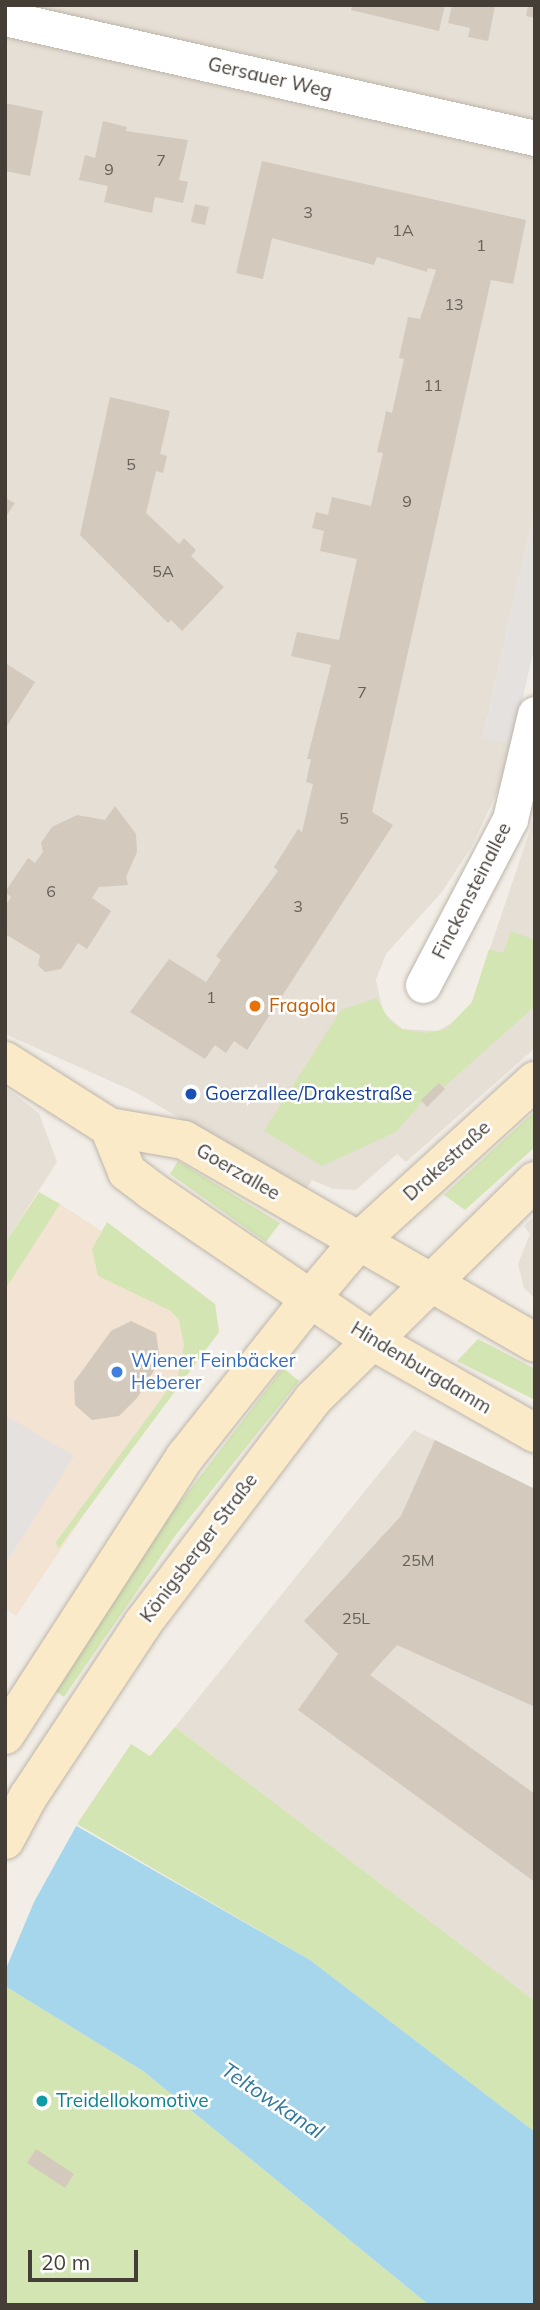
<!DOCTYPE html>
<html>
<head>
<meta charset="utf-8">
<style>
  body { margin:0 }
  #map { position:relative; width:540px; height:2310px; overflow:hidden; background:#f2eee7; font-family:Mulish,sans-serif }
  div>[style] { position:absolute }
  .residential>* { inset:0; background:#e6dfd5 }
  .commercial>* { inset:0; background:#f3e3d3 }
  .green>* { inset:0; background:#d3e5b2 }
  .parking>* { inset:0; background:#e4e1df }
  .water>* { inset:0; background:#a6d6ec }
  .pier>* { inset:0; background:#f2eee7 }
  .building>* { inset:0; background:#d3c9bd }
  .roads { filter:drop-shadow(0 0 2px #bdb5aa) drop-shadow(0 0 2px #bdb5aa) }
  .street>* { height:35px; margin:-17.5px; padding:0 17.5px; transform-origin:17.5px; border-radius:17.5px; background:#fff }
  .secondary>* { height:38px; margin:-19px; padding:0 19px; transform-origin:19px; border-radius:19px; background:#fbeac8 }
  .dots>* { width:19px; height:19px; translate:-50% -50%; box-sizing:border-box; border:4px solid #fff; border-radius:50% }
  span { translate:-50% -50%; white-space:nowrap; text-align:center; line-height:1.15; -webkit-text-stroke:5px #fff; paint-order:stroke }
  .number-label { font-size:16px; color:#686158 }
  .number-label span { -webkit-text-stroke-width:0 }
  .street-label { font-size:19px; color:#453e36 }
  .food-label { font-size:19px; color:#c56008 }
  .left { translate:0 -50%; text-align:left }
  .transit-label { font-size:19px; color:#164399 }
  .shop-label { font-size:19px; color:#366cbe }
  .culture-label { font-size:19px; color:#0d838f }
  .water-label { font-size:21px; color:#31799c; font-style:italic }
  .frame { position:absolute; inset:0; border:7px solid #453e36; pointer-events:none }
  .scale { position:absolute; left:28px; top:2250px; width:110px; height:32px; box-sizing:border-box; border:4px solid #453e36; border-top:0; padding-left:9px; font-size:21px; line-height:24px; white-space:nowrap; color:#453e36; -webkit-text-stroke:5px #fff; paint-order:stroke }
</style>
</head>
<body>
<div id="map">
  <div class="residential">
    <div style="clip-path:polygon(5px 5px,535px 5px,535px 123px)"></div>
    <div style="clip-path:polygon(5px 33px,535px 151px,535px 508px,483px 737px,512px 744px,498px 790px,472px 846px,442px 892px,386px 954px,376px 980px,383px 1012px,402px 1029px,438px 1031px,463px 1016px,472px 1002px,535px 815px,535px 1048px,406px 1162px,397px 1154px,356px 1190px,333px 1189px,312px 1180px,305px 1191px,135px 1092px,5px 1034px)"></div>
    <div style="clip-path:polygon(5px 1087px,39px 1113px,57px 1162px,5px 1243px)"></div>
    <div style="clip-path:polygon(535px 1215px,535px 1298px,524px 1288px,518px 1264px,530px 1234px,524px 1226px)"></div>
    <div style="clip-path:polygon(414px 1430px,535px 1489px,535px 2001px,175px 1727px)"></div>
  </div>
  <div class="commercial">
    <div style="clip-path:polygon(60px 1204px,215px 1304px,219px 1332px,136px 1438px,16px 1616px,5px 1609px,5px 1290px)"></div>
  </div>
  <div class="green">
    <div style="clip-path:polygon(511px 931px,535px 940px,535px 1006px,444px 1087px,439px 1083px,396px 1132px,322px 1166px,264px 1131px,341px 1010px,377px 998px,389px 1020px,402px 1029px,425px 1033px,446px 1029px,472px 1002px,489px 949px,503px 953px)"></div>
    <div style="clip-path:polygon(535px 1111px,535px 1147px,465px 1210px,444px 1195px)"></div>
    <div style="clip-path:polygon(178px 1161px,280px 1223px,266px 1242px,170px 1174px)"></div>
    <div style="clip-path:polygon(39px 1192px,60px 1204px,5px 1290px,5px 1243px)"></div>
    <div style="clip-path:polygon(107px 1222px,215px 1304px,219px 1332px,58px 1549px,56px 1542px,178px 1376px,184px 1345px,179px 1320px,171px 1311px,98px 1276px,92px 1249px)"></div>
    <div style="clip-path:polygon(478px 1339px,535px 1369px,535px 1400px,457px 1361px)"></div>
    <div style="clip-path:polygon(283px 1368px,299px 1381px,175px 1536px,64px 1697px,54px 1690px,165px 1522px)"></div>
    <div style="clip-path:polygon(175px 1727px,535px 2001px,535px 2132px,310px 1960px,77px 1824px,131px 1744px,150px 1756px)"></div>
    <div style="clip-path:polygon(5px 1986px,143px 2071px,429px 2305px,5px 2305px)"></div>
  </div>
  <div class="parking">
    <div style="clip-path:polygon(535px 508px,535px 645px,512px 744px,483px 738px)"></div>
    <div style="clip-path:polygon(5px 1415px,74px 1456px,8px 1560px,5px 1558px)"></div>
  </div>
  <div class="water">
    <div style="clip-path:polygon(5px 1785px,310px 1960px,535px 2132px,535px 2305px,429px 2305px,143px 2071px,5px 1986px)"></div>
  </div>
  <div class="pier">
    <div style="clip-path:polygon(5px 1781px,79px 1821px,34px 1902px,5px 1971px)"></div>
  </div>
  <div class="building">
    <div style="clip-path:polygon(352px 5px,445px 5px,439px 31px,351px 10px)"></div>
    <div style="clip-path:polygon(452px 5px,495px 6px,488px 41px,468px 37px,470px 28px,448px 23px)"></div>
    <div style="clip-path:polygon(528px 5px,535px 5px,535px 18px,526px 16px)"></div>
    <div style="clip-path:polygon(5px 103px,43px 111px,30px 176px,5px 171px)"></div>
    <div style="clip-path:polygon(103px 121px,127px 127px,126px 131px,188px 140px,179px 180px,188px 182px,183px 203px,155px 197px,152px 213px,104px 202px,108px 186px,79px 180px,85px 155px,95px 158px)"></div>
    <div style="clip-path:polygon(262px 161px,526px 220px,513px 284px,491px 280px,385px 755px,372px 812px,393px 825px,247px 1050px,234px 1041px,226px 1053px,215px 1045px,205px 1059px,130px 1012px,169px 959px,206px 982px,221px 960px,216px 956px,278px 871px,274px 867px,298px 829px,302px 832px,313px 784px,306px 782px,311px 759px,307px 759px,331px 665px,291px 656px,297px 632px,339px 640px,357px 559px,320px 551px,324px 531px,312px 528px,316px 512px,328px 515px,332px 497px,371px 506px,383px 453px,377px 452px,382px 431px,386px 411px,392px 413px,404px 359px,399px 358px,408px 317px,420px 319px,436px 270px,428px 268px,427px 272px,377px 257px,374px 265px,272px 238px,263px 279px,236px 273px)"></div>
    <div style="clip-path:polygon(195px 204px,209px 207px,205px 225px,191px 222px)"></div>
    <div style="clip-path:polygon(110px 397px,170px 411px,160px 454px,167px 456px,163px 473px,156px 471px,146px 513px,179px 544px,184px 538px,196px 550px,191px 556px,224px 587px,182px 631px,171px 620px,168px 623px,80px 535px)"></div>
    <div style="clip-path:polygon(5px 498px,15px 503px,5px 518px)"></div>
    <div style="clip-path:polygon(5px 663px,35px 682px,5px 729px)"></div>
    <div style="clip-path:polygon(115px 806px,136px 834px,137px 852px,126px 877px,128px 885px,99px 887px,92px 898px,111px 911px,87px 949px,78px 943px,61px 969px,45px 972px,38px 965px,40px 955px,5px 934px,5px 906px,11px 897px,5px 892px,28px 858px,35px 863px,43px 852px,41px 843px,52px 827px,77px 815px,105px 820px)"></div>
    <div style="clip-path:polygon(439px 1083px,445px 1089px,427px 1107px,421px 1100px)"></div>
    <div style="clip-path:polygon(131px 1321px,156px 1333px,160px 1361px,137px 1398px,119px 1416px,92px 1420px,75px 1405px,74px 1382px,111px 1331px)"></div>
    <div style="clip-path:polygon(435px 1440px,535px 1489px,535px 1707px,397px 1645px,370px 1675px,535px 1794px,535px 1882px,298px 1710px,338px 1654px,304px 1621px,401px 1516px)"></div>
    <div style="clip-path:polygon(36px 2149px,74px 2174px,65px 2188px,27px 2163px)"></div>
  </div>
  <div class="roads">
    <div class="street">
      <div style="left:5px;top:18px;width:543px;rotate:12.76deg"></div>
      <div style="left:423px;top:985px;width:187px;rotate:-62.3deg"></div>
      <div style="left:510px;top:819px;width:108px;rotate:-76.6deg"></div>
    </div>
    <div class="secondary">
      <div style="left:5px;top:1061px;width:123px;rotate:32.4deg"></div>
      <div style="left:109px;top:1127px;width:76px;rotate:9.8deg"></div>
      <div style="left:184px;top:1140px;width:405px;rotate:30deg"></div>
      <div style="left:109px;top:1127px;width:48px;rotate:68.2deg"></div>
      <div style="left:127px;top:1172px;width:31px;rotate:37deg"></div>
      <div style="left:152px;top:1191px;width:265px;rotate:34.2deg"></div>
      <div style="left:371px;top:1340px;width:189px;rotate:29.6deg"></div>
      <div style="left:5px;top:1735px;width:331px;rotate:-57.1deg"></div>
      <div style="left:185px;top:1457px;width:203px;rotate:-51.6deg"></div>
      <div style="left:311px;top:1298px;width:75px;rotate:-49.9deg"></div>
      <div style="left:359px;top:1241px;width:238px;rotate:-42.3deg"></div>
      <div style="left:5px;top:1840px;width:49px;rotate:-61.9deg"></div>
      <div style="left:28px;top:1797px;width:209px;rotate:-56.5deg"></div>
      <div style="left:143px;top:1623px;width:281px;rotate:-52.8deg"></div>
      <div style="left:313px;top:1399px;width:311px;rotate:-44.5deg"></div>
    </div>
  </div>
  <div class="dots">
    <div style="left:255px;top:1006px;background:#e8710a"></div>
    <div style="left:191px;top:1094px;background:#1a4fb4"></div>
    <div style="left:117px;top:1372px;background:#3f7fe0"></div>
    <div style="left:42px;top:2101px;background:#0f9aa8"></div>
  </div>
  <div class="number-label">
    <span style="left:161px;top:160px">7</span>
    <span style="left:109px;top:169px">9</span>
    <span style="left:308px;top:212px">3</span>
    <span style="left:403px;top:230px">1A</span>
    <span style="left:481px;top:245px">1</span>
    <span style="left:454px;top:304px">13</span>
    <span style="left:433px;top:385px">11</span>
    <span style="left:131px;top:464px">5</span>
    <span style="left:407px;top:501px">9</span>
    <span style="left:163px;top:571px">5A</span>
    <span style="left:362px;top:692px">7</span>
    <span style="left:344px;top:818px">5</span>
    <span style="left:51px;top:891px">6</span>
    <span style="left:298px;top:906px">3</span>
    <span style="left:211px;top:997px">1</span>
    <span style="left:418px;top:1560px">25M</span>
    <span style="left:356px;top:1618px">25L</span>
  </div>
  <div class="street-label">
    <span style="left:270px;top:78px;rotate:13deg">Gersauer Weg</span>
    <span style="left:472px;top:891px;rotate:-63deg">Finckensteinallee</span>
    <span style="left:447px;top:1161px;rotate:-42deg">Drakestraße</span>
    <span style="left:238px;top:1172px;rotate:30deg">Goerzallee</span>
    <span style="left:421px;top:1368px;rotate:31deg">Hindenburgdamm</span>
    <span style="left:199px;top:1548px;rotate:-53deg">Königsberger Straße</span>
  </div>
  <div class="food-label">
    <span class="left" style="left:269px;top:1006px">Fragola</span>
  </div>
  <div class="transit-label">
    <span class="left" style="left:205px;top:1094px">Goerzallee/Drakestraße</span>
  </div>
  <div class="shop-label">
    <span class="left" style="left:131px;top:1372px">Wiener Feinbäcker<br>Heberer</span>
  </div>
  <div class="culture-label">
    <span class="left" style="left:56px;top:2101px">Treidellokomotive</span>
  </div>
  <div class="water-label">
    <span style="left:273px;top:2100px;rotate:34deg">Teltowkanal</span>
  </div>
  <div class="frame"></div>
  <div class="scale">20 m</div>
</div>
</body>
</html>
